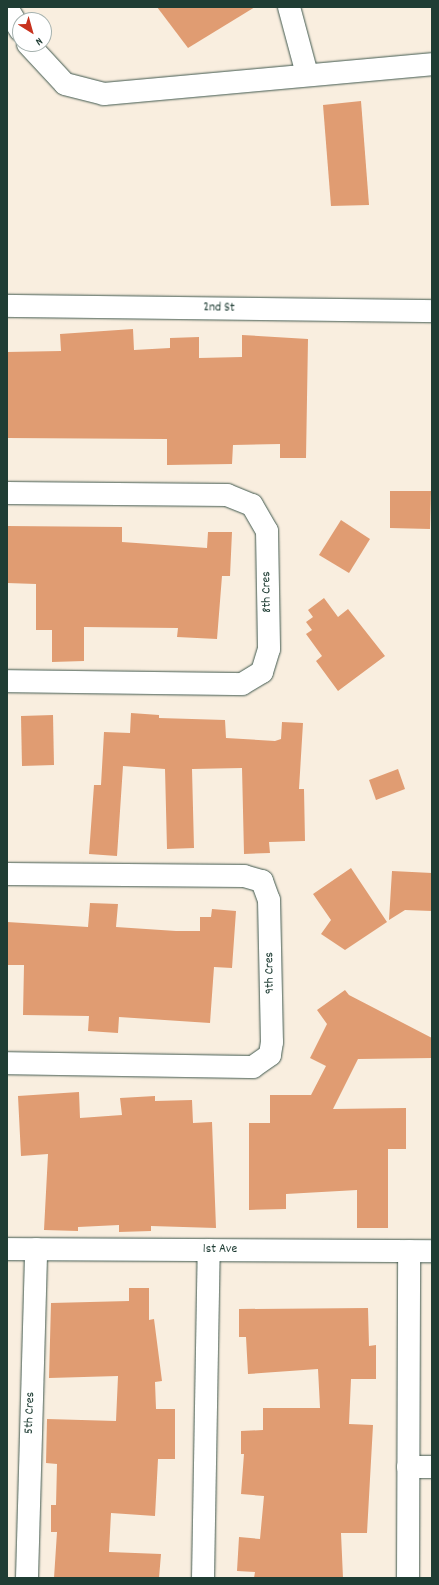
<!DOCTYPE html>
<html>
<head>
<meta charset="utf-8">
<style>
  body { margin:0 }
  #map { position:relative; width:439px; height:1585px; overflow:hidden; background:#f9eedf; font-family:Dekko,sans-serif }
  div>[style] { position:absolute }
  .building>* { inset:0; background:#e09c72 }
  .roads { filter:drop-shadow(0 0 1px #40584e) drop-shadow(0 0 1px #40584e) }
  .minor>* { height:22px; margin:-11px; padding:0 11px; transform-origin:11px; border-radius:11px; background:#fff }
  span { translate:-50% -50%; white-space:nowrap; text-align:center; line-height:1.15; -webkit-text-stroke:3.5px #fff; paint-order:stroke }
  .street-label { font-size:13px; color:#1f3d34 }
  .frame { position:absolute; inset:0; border:8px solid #1f3d34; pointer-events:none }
  .north { position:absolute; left:12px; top:12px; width:40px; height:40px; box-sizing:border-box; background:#fff; border:1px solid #a5b1ae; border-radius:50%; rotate:143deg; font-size:11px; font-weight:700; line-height:16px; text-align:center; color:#1f3d34 }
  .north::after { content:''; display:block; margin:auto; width:14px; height:18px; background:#c8321e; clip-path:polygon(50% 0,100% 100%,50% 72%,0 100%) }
</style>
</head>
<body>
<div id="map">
  <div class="building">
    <div style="clip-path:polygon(157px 7px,255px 7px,188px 48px)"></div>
    <div style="clip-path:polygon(361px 101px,369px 205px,331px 206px,323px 105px)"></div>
    <div style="clip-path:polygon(133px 329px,134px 350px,170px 348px,170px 338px,199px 337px,199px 358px,242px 357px,242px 335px,308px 339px,306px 458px,280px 458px,280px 444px,233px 445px,232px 464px,167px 465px,167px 439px,7px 438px,7px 352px,61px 351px,60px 334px)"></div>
    <div style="clip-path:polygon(390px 491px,431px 491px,430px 529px,390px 528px)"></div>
    <div style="clip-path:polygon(341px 520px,370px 539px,349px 573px,319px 555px)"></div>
    <div style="clip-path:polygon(7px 526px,122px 527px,122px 542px,207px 548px,208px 532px,232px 532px,230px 576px,222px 576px,217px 639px,177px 637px,178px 628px,84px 627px,84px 661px,52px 662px,52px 630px,36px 630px,36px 584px,7px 583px)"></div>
    <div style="clip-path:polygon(324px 598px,338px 617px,348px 609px,385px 656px,338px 691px,316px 661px,322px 656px,306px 634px,312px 630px,306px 622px,313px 617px,308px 610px)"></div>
    <div style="clip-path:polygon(131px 713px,159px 715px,159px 718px,225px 720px,226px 738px,275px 741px,281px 739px,282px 722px,303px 723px,299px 789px,304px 789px,305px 841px,269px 842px,270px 853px,244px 854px,242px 768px,192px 769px,194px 848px,167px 849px,165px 769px,123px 766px,117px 856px,89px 854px,94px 785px,101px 785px,104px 732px,130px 733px)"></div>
    <div style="clip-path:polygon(53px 715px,54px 765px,22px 766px,21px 716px)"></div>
    <div style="clip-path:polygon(398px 769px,405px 789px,376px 800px,369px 780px)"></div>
    <div style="clip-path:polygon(351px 868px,387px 922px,345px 950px,321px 934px,331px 920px,313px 894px)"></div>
    <div style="clip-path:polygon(392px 871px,432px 873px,432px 911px,405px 910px,389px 920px)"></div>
    <div style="clip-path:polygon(90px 903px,118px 904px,116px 927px,176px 931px,200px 931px,200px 917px,211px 917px,212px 909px,236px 911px,232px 968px,214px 967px,210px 1023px,119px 1017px,118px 1033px,88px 1031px,89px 1016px,23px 1015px,24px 965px,7px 965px,7px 922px,88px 927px)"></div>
    <div style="clip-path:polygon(345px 990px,349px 995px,432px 1038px,432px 1058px,358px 1059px,333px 1109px,406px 1108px,406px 1149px,388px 1149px,388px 1228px,357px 1228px,357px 1190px,286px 1194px,286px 1209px,249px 1210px,249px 1123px,270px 1123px,270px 1095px,311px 1095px,326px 1066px,310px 1058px,327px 1024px,317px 1010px)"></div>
    <div style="clip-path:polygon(79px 1092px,80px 1118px,122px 1115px,120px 1098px,155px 1096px,155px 1101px,192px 1100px,193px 1123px,212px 1122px,216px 1228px,151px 1226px,151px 1231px,119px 1232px,119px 1225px,78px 1227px,78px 1231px,44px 1230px,48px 1154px,21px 1156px,18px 1096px)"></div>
    <div style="clip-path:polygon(129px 1288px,149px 1288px,149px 1320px,154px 1319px,162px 1381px,155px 1382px,156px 1409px,175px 1409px,175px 1459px,158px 1459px,155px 1516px,111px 1513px,109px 1552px,161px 1554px,159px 1578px,54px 1578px,57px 1532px,51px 1532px,51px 1505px,56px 1505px,57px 1464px,46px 1463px,47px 1419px,116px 1421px,118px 1376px,49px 1378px,51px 1303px,129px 1301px)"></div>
    <div style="clip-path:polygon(368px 1308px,369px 1346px,376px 1345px,376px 1379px,351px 1379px,349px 1424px,373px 1425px,367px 1533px,341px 1533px,343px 1578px,254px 1578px,255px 1572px,237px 1571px,239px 1537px,260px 1539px,264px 1496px,241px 1494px,244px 1454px,241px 1454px,241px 1431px,263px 1430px,263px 1408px,320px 1408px,318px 1369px,248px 1374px,246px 1337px,239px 1337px,239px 1309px)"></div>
  </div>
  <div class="roads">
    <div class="minor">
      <div style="left:289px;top:7px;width:69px;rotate:75deg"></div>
      <div style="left:7px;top:8px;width:26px;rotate:59deg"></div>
      <div style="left:28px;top:44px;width:54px;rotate:47.2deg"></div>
      <div style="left:65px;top:84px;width:40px;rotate:14.4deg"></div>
      <div style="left:104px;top:94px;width:329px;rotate:-5.2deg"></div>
      <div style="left:7px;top:306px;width:425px;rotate:0.7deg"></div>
      <div style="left:7px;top:493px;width:220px;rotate:0.5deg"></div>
      <div style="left:227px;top:495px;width:27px;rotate:22deg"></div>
      <div style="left:252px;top:505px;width:30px;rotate:60deg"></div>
      <div style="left:267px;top:531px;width:118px;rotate:89deg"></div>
      <div style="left:269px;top:649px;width:24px;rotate:107deg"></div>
      <div style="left:262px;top:672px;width:23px;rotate:149deg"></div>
      <div style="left:242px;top:684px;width:235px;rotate:-179.3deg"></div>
      <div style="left:7px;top:874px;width:237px;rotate:0.5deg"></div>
      <div style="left:244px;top:876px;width:19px;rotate:16deg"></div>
      <div style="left:262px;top:881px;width:20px;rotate:70deg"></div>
      <div style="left:269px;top:900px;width:142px;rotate:88.8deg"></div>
      <div style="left:272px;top:1042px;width:13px;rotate:99deg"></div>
      <div style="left:270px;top:1055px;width:21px;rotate:145deg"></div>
      <div style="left:253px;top:1067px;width:246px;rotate:-179.1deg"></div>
      <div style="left:7px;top:1249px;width:425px;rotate:0.3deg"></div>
      <div style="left:408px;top:1467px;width:24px"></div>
      <div style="left:27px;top:1578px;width:329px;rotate:-88.4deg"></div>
      <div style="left:203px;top:1578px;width:328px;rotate:-89deg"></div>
      <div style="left:408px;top:1578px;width:327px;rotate:-89.8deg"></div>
    </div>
  </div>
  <div class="street-label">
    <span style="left:219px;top:309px;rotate:1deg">2nd St</span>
    <span style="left:268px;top:592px;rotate:-91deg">8th Cres</span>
    <span style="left:271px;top:973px;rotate:-91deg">9th Cres</span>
    <span style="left:220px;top:1250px">1st Ave</span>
    <span style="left:31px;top:1413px;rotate:-88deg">5th Cres</span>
  </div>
  <div class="frame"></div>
  <div class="north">N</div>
</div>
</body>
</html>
